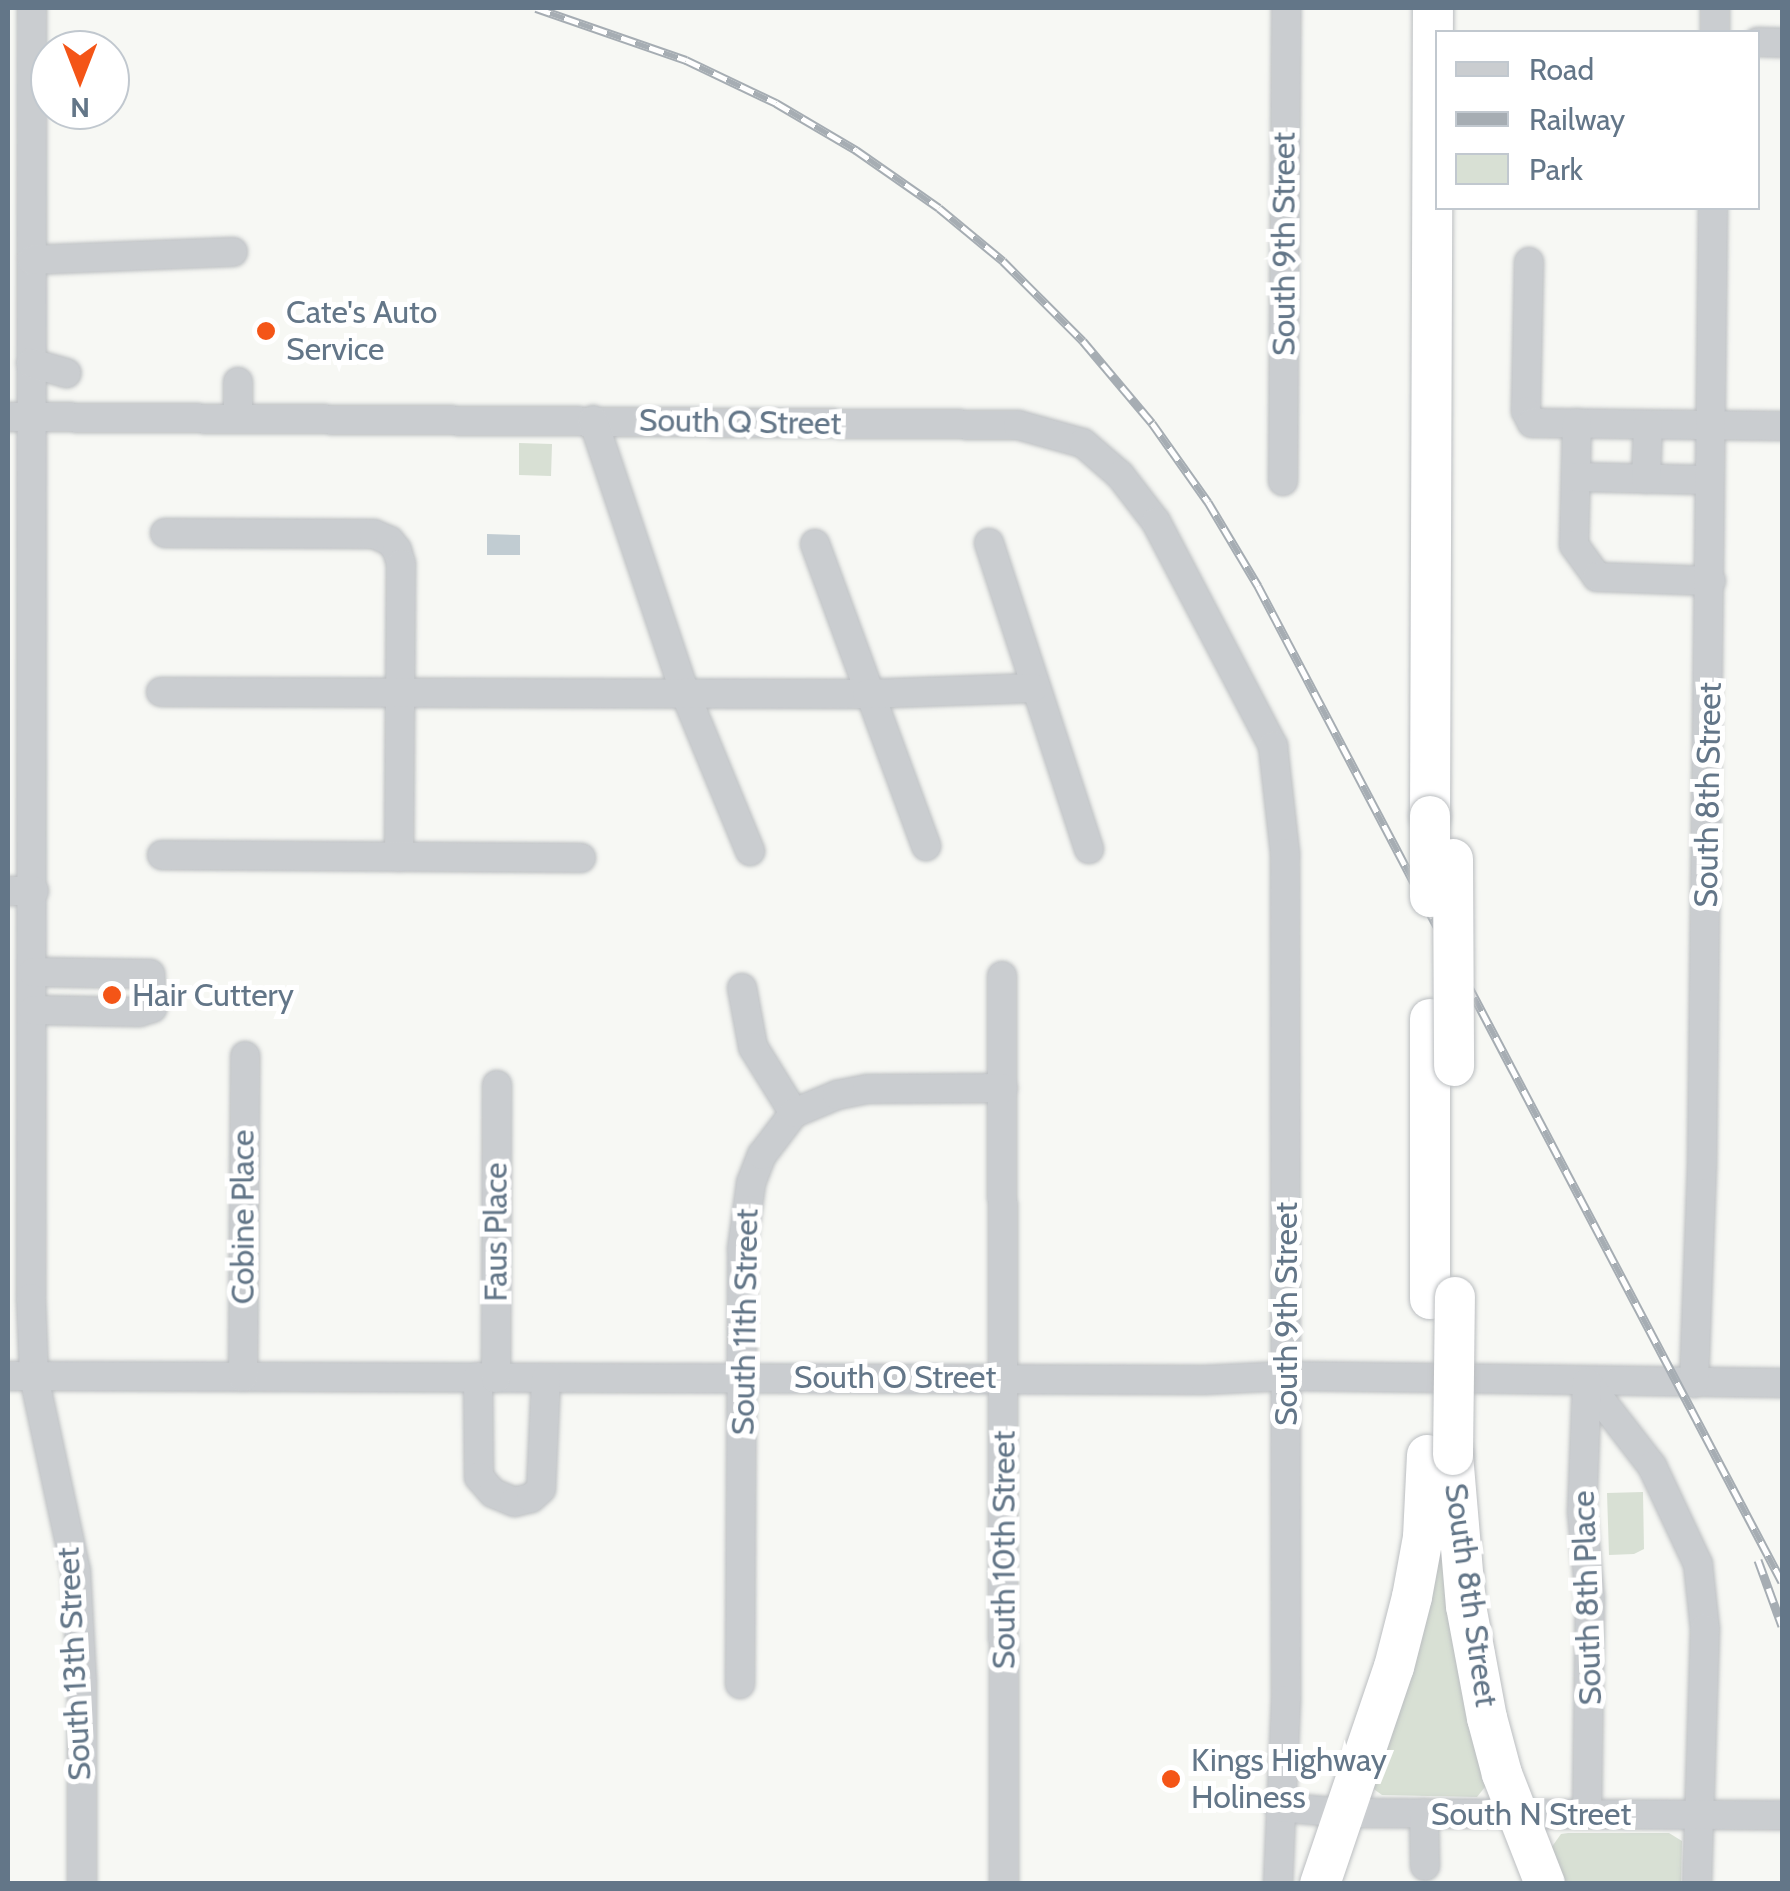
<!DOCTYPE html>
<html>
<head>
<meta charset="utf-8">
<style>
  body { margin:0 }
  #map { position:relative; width:1790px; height:1891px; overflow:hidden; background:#f7f8f4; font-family:Cabin,sans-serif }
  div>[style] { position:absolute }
  .green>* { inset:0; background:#d8e0d4 }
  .water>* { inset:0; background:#c1ccd2 }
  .roads { filter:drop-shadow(0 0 2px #bbbec1) drop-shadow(0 0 2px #bbbec1) }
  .minor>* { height:28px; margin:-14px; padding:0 14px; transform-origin:14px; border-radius:14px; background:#cacdd0 }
  .highway>* { height:40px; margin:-20px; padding:0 20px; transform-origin:20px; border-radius:20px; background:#fff }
  .rail>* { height:9px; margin-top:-4.5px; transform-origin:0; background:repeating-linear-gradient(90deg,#fff 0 15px,#a6adb3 0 30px); box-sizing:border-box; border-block:2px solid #a6adb3 }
  .bridges { filter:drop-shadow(0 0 2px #bbbec1) drop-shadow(0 0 2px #bbbec1) }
  .highway-bridge>* { height:40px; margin:-20px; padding:0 20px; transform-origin:20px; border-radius:20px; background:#fff }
  .dots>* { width:28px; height:28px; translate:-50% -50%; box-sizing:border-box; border:5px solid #fff; border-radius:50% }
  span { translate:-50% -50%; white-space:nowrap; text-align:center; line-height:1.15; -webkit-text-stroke:10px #fff; paint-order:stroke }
  .street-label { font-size:32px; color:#637688 }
  .poi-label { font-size:32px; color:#637688 }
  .left { translate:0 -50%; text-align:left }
  .frame { position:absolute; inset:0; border:10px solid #637688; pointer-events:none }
  .legend { position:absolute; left:1435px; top:30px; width:325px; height:180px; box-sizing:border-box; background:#fff; border:2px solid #c1c8cf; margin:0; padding:12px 18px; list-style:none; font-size:30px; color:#637688 }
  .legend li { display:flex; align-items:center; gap:20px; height:50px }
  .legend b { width:50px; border:2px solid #c1c8cf }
  .north { position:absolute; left:30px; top:30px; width:100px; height:100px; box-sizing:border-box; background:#fff; border:2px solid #c1c8cf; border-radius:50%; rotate:180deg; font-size:28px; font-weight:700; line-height:40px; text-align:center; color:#637688 }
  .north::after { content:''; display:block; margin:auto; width:35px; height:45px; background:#f45517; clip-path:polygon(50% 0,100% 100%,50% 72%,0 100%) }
</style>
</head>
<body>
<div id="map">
  <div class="green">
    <div style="clip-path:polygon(519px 443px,552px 444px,551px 476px,519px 475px)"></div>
    <div style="clip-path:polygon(1439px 1474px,1489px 1782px,1477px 1797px,1382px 1795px,1371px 1787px)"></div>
    <div style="clip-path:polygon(1643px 1492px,1644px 1549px,1634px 1554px,1609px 1555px,1607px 1493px)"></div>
    <div style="clip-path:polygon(1669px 1833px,1682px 1841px,1681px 1883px,1562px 1883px,1551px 1848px,1561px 1834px,1568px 1833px)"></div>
  </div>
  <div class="water">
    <div style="clip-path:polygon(487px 534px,520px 535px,520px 555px,487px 555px)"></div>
  </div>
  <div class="roads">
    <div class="minor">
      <div style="left:32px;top:8px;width:1290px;rotate:90.04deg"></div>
      <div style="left:31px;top:1298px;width:79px;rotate:87.8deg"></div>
      <div style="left:34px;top:1377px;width:198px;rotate:77.8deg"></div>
      <div style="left:76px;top:1571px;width:111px;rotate:86.9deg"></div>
      <div style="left:82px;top:1682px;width:202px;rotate:90deg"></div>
      <div style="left:1715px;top:32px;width:24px;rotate:-90deg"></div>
      <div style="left:1758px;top:42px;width:24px;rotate:2deg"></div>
      <div style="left:32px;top:260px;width:201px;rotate:-2.3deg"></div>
      <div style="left:1529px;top:262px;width:149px;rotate:91.2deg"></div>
      <div style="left:1526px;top:411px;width:13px;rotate:63deg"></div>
      <div style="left:1532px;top:423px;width:250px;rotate:0.7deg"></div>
      <div style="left:31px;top:363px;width:37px;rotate:16deg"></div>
      <div style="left:238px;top:382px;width:37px;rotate:90deg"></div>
      <div style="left:8px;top:417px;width:1010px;rotate:0.45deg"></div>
      <div style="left:1018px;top:425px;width:67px;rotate:15.5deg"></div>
      <div style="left:1083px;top:443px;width:49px;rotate:40.9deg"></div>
      <div style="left:1120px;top:475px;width:59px;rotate:52.5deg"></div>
      <div style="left:1156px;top:522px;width:253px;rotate:62.4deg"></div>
      <div style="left:1273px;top:746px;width:108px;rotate:83.6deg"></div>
      <div style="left:1285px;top:853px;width:847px;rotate:89.93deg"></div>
      <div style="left:1286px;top:1700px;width:184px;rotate:92.5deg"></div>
      <div style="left:593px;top:420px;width:288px;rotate:71.4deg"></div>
      <div style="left:685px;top:693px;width:171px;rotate:67.6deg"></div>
      <div style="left:1577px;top:423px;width:122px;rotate:91.4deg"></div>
      <div style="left:1574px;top:545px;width:39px;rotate:54deg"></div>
      <div style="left:1597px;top:577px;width:114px;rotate:2deg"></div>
      <div style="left:1576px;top:477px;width:132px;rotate:1.3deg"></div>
      <div style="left:1646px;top:479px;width:54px;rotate:-87.9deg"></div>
      <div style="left:1283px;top:481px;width:473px;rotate:-89.6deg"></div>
      <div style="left:165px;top:533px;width:209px;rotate:0.3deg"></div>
      <div style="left:374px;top:534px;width:17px;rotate:24deg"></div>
      <div style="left:390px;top:541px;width:11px;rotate:52deg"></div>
      <div style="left:397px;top:550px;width:15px;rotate:74deg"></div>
      <div style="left:401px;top:564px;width:293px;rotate:90.4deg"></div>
      <div style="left:989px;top:543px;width:322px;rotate:71.9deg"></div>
      <div style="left:815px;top:544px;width:322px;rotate:69.8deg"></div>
      <div style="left:161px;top:692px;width:706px;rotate:0.16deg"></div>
      <div style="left:867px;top:694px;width:166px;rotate:-2.1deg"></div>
      <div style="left:162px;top:855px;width:419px;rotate:0.4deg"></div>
      <div style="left:8px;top:891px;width:26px"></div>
      <div style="left:1002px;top:976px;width:908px;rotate:89.87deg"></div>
      <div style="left:742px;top:988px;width:60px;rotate:79.4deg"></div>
      <div style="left:753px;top:1047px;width:78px;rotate:58.2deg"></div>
      <div style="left:33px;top:1010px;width:106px;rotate:1.1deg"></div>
      <div style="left:139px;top:1012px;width:14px;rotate:-17deg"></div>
      <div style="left:152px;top:1008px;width:34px;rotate:-93deg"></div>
      <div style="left:150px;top:974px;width:117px;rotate:-179deg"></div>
      <div style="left:8px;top:1376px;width:1196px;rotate:0.19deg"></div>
      <div style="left:1204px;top:1380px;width:82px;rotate:-2.8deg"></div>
      <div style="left:1286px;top:1376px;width:496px;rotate:0.8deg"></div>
      <div style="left:243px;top:1377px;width:321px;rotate:-89.6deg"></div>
      <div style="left:478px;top:1377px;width:100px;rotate:89.4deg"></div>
      <div style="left:479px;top:1477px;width:21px;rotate:49deg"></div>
      <div style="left:493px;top:1493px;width:23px;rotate:23deg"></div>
      <div style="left:514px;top:1502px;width:17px;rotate:-13deg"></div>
      <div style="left:531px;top:1498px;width:13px;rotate:-42deg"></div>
      <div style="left:541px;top:1489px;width:111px;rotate:-87.4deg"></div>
      <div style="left:496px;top:1378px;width:293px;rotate:-89.8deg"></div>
      <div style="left:1587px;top:1382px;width:106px;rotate:52.3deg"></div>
      <div style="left:1652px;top:1466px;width:108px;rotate:64.9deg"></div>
      <div style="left:1698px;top:1564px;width:65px;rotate:83.9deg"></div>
      <div style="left:1705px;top:1629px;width:255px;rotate:91.8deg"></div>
      <div style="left:1587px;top:1382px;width:130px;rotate:92.2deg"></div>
      <div style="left:1582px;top:1512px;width:86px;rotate:84.7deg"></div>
      <div style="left:1590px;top:1598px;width:216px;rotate:90.8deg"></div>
      <div style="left:1694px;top:1383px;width:217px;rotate:-87.9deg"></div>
      <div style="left:1702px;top:1166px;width:958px;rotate:-89.34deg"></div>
      <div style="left:740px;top:1684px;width:435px;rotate:-89.7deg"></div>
      <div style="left:742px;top:1249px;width:67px;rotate:-82.2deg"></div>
      <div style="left:751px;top:1183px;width:30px;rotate:-69deg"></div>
      <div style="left:762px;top:1155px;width:53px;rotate:-52.7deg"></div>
      <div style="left:794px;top:1113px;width:47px;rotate:-22.7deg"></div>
      <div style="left:837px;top:1095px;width:31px;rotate:-11deg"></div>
      <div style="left:867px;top:1089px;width:136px;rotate:-0.4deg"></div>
      <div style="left:1279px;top:1807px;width:65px;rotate:5.3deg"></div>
      <div style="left:1344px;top:1813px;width:438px;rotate:0.3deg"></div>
      <div style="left:1424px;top:1813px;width:53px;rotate:88.9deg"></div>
    </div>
    <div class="highway">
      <div style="left:1430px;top:816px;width:808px;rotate:-89.79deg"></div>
      <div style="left:1430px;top:1299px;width:280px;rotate:-90deg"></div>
      <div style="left:1453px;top:1455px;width:152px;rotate:85.1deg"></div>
      <div style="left:1466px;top:1606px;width:114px;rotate:79.4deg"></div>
      <div style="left:1487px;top:1718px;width:58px;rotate:75deg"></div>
      <div style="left:1502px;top:1774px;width:118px;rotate:68.6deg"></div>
      <div style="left:1320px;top:1884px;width:229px;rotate:-71.2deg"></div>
      <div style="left:1394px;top:1667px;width:72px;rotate:-75.6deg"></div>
      <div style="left:1412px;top:1597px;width:61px;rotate:-79.6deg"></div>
      <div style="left:1423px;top:1537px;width:82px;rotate:-87.2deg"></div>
    </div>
  </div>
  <div class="rail">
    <div style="left:536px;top:8px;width:159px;rotate:19.1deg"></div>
    <div style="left:686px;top:60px;width:100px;rotate:25.5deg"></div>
    <div style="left:776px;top:103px;width:93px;rotate:30.4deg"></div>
    <div style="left:856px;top:150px;width:101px;rotate:34.9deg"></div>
    <div style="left:939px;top:208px;width:83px;rotate:39.6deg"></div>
    <div style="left:1003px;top:261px;width:113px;rotate:45deg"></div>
    <div style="left:1083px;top:341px;width:107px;rotate:49.9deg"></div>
    <div style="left:1152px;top:423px;width:97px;rotate:54.7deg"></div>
    <div style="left:1208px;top:502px;width:98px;rotate:59.2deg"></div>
    <div style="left:1258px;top:586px;width:1125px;rotate:62.25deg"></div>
    <div style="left:1758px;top:1560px;width:70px;rotate:70deg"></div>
  </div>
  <div class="bridges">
    <div class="highway-bridge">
      <div style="left:1430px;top:816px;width:81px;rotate:90deg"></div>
      <div style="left:1453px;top:859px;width:207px;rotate:89.7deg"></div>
      <div style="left:1453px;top:1455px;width:158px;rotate:-89.3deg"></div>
    </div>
  </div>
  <div class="dots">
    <div style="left:266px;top:331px;background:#f45517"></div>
    <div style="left:112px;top:995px;background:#f45517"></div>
    <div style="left:1171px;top:1779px;background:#f45517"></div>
  </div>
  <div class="street-label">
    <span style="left:1284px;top:244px;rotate:-90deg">South 9th Street</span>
    <span style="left:740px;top:422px;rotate:1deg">South Q Street</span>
    <span style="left:1708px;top:795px;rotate:-89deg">South 8th Street</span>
    <span style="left:243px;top:1217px;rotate:-90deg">Cobine Place</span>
    <span style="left:496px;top:1232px;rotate:-90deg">Faus Place</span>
    <span style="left:1286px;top:1314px;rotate:-90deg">South 9th Street</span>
    <span style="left:745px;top:1322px;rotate:-89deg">South 11th Street</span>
    <span style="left:895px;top:1377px">South O Street</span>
    <span style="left:1004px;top:1550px;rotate:-90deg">South 10th Street</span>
    <span style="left:1471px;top:1595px;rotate:82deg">South 8th Street</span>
    <span style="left:1587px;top:1598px;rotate:-92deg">South 8th Place</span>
    <span style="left:74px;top:1664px;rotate:-93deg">South 13th Street</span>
    <span style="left:1531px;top:1814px">South N Street</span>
  </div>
  <div class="poi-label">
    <span class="left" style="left:286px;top:331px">Cate's Auto<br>Service</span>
    <span class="left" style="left:132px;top:995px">Hair Cuttery</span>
    <span class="left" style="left:1191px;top:1779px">Kings Highway<br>Holiness</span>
  </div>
  <div class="frame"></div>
  <ul class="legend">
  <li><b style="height:12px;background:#cacdd0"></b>Road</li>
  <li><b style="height:12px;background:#a6adb3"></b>Railway</li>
  <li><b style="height:28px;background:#d8e0d4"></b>Park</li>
  </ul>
  <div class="north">N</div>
</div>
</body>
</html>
